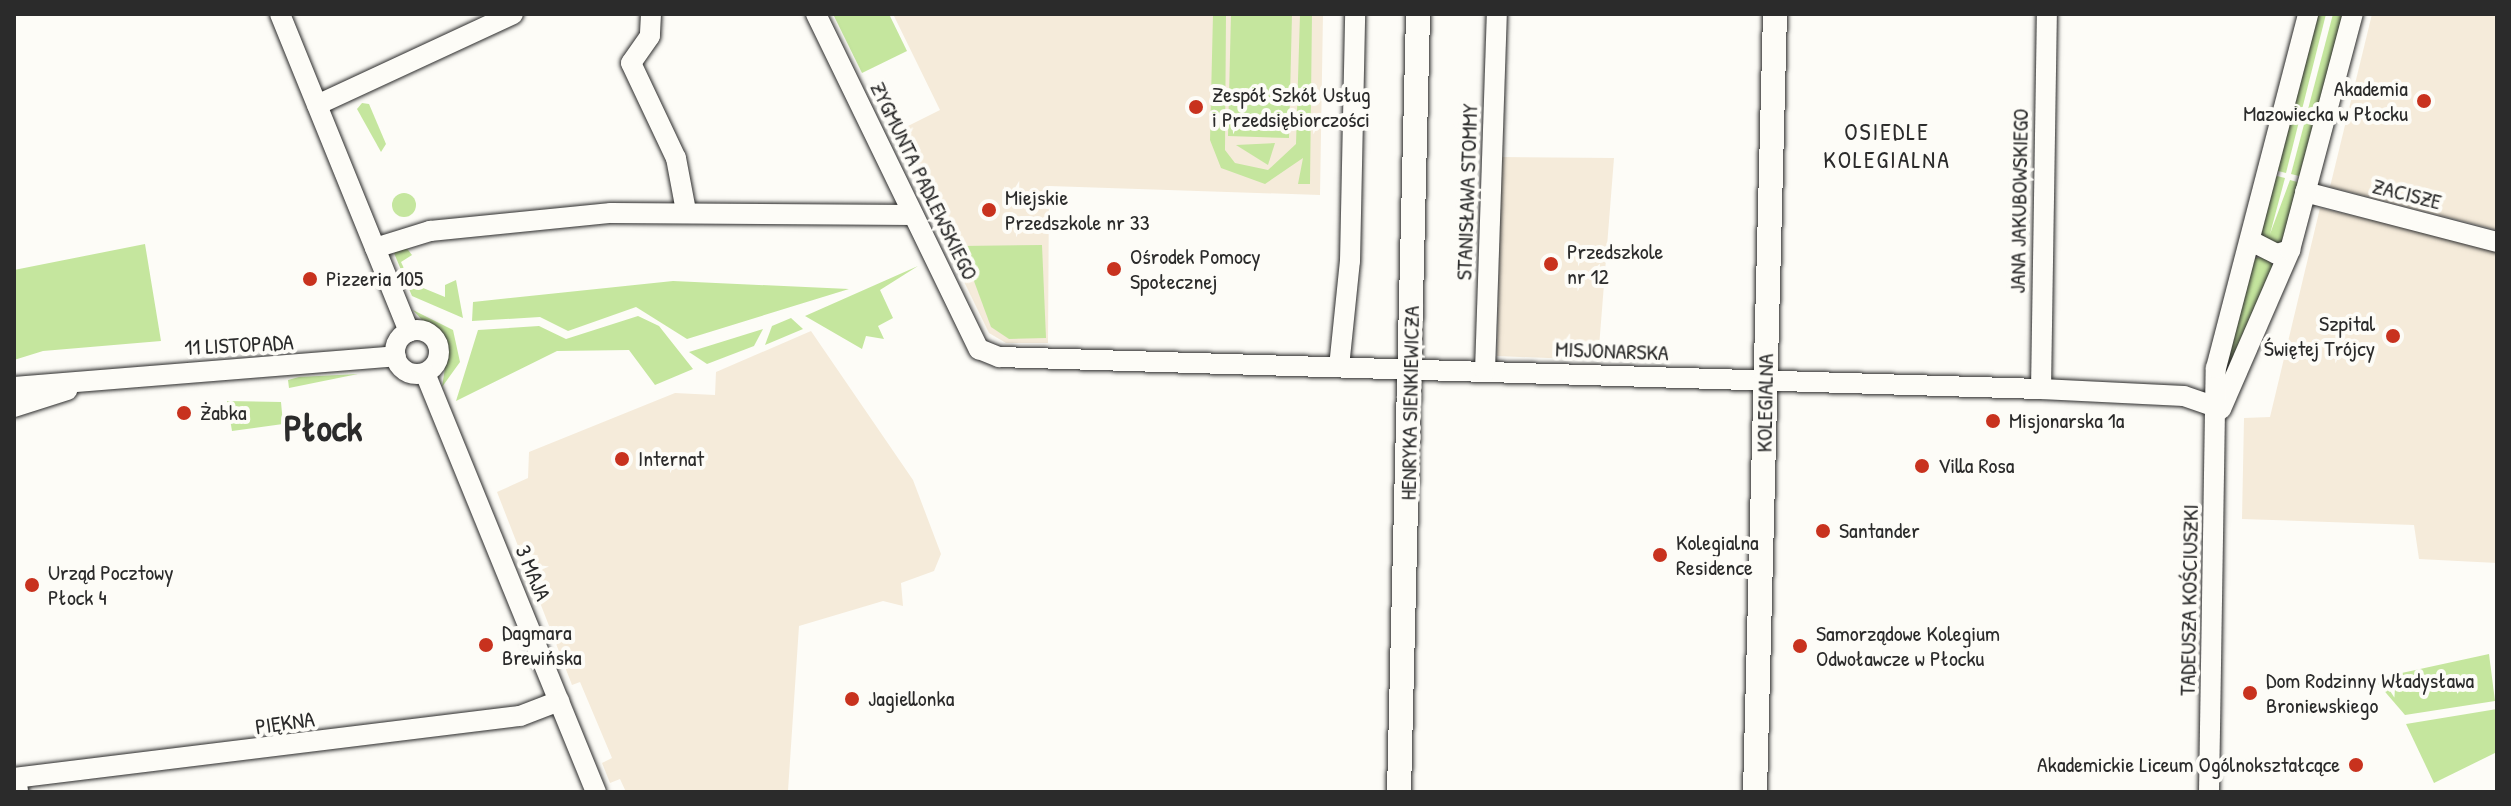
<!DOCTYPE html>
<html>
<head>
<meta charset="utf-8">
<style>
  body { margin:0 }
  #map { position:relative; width:2511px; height:806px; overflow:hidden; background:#fdfcf7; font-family:"Patrick Hand",sans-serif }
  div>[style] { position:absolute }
  .built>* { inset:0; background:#f5ebda }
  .green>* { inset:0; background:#c5e69e }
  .round { border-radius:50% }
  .roads { filter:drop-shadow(0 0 2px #2b2b2b) drop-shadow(0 0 2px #2b2b2b) }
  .minor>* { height:20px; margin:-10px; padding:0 10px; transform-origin:10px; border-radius:10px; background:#fdfcf7 }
  .minor>.ring { margin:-10px; padding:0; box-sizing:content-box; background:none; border:20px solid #fdfcf7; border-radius:50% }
  .tertiary>* { height:24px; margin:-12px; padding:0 12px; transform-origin:12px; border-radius:12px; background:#fdfcf7 }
  .secondary>* { height:28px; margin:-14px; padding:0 14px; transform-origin:14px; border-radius:14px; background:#fdfcf7 }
  .dots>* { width:22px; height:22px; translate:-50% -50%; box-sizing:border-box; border:4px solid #fdfcf7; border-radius:50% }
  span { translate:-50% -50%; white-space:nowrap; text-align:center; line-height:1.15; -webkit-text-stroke:8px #fdfcf7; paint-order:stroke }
  .poi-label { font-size:22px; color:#2b2b2b }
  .right { translate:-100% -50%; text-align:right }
  .left { translate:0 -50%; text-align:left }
  .street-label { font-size:22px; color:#2b2b2b }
  .neighbourhood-label { font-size:24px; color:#2b2b2b; letter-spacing:2px }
  .town-label { font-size:38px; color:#2b2b2b; font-weight:700 }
  .frame { position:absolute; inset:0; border:16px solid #2b2b2b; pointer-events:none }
</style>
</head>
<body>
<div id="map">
  <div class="built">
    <div style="clip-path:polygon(893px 14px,1323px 14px,1320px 195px,1049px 186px,1048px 343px,1006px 343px,989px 333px,892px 134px,940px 110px)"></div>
    <div style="clip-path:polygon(2372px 14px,2497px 14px,2497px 230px,2330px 187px)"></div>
    <div style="clip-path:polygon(1502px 157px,1614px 158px,1598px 360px,1497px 356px)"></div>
    <div style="clip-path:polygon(2320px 208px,2497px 249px,2497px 563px,2419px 559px,2414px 525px,2242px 519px,2244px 418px,2270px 417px)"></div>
    <div style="clip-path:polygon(811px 331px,913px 480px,941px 554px,934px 571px,901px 583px,903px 606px,883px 601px,799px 626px,788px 791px,833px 792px,626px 792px,620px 779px,610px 783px,602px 763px,612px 758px,580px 682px,572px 685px,497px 492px,528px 478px,529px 452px,675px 393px,715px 395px,716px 372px)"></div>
  </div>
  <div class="green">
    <div style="clip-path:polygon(833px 14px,889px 14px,907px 51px,862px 73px)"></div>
    <div style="clip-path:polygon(1213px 14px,1226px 14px,1225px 150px,1235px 163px,1268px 170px,1296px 144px,1300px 14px,1312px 14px,1310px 184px,1298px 184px,1303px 158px,1265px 184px,1221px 168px,1210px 140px)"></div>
    <div style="clip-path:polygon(1231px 14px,1292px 14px,1289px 138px,1228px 136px)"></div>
    <div style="clip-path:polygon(2313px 14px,2326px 14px,2286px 173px,2274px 170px)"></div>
    <div style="clip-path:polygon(2333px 14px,2345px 14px,2303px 177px,2291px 174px)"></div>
    <div style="clip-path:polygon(362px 103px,369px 104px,386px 144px,381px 152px,357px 109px)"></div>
    <div style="clip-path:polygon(1275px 143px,1268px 165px,1236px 145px)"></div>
    <div style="clip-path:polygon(2273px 175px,2285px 178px,2270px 234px,2290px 180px,2301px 183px,2283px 244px,2264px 243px,2259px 232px)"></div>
    <div class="round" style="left:392px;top:193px;width:24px;height:24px"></div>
    <div style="clip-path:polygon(145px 244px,161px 341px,43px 351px,14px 360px,14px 270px)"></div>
    <div style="clip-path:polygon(1042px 245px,1046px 338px,1009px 339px,991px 327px,961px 246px)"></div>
    <div style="clip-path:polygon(405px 246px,412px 255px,401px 262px,411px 283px,445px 297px,445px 285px,456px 280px,463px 318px,412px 296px,394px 253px)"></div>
    <div style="clip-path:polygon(2264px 257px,2273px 265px,2220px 386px,2254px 258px)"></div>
    <div style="clip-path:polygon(918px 266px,880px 290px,893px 318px,878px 326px,884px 339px,866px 336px,862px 349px,805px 316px)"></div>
    <div style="clip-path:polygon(673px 281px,849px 289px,687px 339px,636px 307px,568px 331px,540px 317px,472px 321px,473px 302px)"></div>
    <div style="clip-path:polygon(413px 310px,453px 330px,460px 362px,442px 387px,448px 349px)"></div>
    <div style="clip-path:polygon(638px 316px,659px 326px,693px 369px,655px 385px,629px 350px,557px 351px,456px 401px,478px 330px,539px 326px,566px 339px)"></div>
    <div style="clip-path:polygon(791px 318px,803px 329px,765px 345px,772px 326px)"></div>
    <div style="clip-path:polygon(763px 329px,754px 346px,707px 364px,689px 352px)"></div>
    <div style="clip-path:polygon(358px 374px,289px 388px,288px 380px,299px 377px)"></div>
    <div style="clip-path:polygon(227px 401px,281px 402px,283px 424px,232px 431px)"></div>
    <div style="clip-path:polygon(2489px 654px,2495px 701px,2405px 715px,2374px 679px)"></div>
    <div style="clip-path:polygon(2497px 709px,2497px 752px,2434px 783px,2406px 724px)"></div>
  </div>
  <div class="roads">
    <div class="minor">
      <div style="left:280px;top:14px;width:343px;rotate:67.9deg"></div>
      <div style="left:651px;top:14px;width:22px;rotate:93deg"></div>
      <div style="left:650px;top:36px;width:33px;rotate:125deg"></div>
      <div style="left:631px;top:63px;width:105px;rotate:64.7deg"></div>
      <div style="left:676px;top:158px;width:54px;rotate:79.3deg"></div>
      <div style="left:816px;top:14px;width:373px;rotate:64.1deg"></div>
      <div style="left:979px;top:349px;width:22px;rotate:22deg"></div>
      <div style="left:999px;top:357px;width:1042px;rotate:1.76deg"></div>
      <div style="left:2041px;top:389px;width:143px;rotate:2.8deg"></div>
      <div style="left:2184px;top:396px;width:39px;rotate:19deg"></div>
      <div style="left:317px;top:105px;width:216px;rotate:-24.9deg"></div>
      <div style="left:2305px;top:192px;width:198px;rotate:14.6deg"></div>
      <div style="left:2251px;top:241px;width:29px;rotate:27deg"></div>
      <div style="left:2277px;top:254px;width:14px;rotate:-17deg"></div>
      <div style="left:375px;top:248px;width:58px;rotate:-17.2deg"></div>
      <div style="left:430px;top:231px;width:182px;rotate:-5.7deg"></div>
      <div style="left:611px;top:213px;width:302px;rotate:0.4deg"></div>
      <div class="ring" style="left:395px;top:330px;width:24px;height:24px"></div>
      <div style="left:1339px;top:367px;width:107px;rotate:-84.1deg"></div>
      <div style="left:1350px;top:261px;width:247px;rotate:-88.8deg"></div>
      <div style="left:1485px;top:371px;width:357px;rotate:-88.1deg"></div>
      <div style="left:425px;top:373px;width:453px;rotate:67.8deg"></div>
      <div style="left:14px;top:387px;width:383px;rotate:-4.6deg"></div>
      <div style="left:2041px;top:389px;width:375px;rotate:-89.1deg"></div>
      <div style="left:14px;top:407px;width:56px;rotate:-17.8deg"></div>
      <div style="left:2221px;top:409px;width:173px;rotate:-66.5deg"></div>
      <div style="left:2290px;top:250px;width:244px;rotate:-75.1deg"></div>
      <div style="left:14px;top:778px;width:510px;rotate:-6.99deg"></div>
      <div style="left:520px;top:716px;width:42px;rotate:-21deg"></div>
      <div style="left:2209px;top:792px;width:424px;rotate:-89.1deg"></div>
      <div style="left:2216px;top:368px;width:366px;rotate:-75.4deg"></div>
    </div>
    <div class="tertiary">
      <div style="left:1399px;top:792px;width:778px;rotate:-88.6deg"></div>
      <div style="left:1755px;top:792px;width:778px;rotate:-88.53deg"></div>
    </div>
    <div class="secondary">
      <div style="left:14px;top:791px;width:1px;rotate:90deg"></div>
    </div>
  </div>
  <div class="dots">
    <div style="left:2424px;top:101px;background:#c8321e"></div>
    <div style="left:1196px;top:107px;background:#c8321e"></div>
    <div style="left:989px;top:210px;background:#c8321e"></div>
    <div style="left:1551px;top:264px;background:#c8321e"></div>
    <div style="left:1114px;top:269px;background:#c8321e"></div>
    <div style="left:310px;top:279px;background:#c8321e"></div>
    <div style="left:2393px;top:336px;background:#c8321e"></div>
    <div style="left:184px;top:413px;background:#c8321e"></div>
    <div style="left:1993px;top:421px;background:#c8321e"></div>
    <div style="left:622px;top:459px;background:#c8321e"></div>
    <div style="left:1922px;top:466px;background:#c8321e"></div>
    <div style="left:1823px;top:531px;background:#c8321e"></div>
    <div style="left:1660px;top:555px;background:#c8321e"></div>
    <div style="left:32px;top:585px;background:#c8321e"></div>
    <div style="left:486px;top:645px;background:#c8321e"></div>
    <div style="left:1800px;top:646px;background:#c8321e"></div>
    <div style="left:2250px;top:693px;background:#c8321e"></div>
    <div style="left:852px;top:699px;background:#c8321e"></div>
    <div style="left:2356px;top:765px;background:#c8321e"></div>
  </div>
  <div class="poi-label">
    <span class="right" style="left:2408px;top:101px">Akademia<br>Mazowiecka w Płocku</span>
    <span class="left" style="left:1212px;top:107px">Zespół Szkół Usług<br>i Przedsiębiorczości</span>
    <span class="left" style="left:1005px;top:210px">Miejskie<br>Przedszkole nr 33</span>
    <span class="left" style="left:1567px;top:264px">Przedszkole<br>nr 12</span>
    <span class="left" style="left:1130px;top:269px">Ośrodek Pomocy<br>Społecznej</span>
    <span class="left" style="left:326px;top:279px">Pizzeria 105</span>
    <span class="right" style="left:2375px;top:336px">Szpital<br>Świętej Trójcy</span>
    <span class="left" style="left:200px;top:413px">Żabka</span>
    <span class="left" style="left:2009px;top:421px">Misjonarska 1a</span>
    <span class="left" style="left:638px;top:459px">Internat</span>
    <span class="left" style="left:1938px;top:466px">Villa Rosa</span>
    <span class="left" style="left:1839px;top:531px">Santander</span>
    <span class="left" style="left:1676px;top:555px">Kolegialna<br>Residence</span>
    <span class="left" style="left:48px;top:585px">Urząd Pocztowy<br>Płock 4</span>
    <span class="left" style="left:502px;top:645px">Dagmara<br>Brewińska</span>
    <span class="left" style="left:1816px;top:646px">Samorządowe Kolegium<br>Odwoławcze w Płocku</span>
    <span class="left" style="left:2266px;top:693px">Dom Rodzinny Władysława<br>Broniewskiego</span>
    <span class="left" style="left:868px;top:699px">Jagiellonka</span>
    <span class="right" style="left:2340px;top:765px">Akademickie Liceum Ogólnokształcące</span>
  </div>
  <div class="street-label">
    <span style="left:924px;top:181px;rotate:64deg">ZYGMUNTA PADLEWSKIEGO</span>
    <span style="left:1467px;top:192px;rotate:-88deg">STANISŁAWA STOMMY</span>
    <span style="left:2407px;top:194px;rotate:14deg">ZACISZE</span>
    <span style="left:2019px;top:201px;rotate:-89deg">JANA JAKUBOWSKIEGO</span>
    <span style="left:239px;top:345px;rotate:-3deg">11 LISTOPADA</span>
    <span style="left:1612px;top:351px;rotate:2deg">MISJONARSKA</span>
    <span style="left:1410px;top:403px;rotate:-89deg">HENRYKA SIENKIEWICZA</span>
    <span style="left:1765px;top:403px;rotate:-89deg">KOLEGIALNA</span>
    <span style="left:533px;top:573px;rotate:67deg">3 MAJA</span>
    <span style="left:2189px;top:600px;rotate:-89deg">TADEUSZA KOŚCIUSZKI</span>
    <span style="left:285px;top:723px;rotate:-8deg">PIĘKNA</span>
  </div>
  <div class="neighbourhood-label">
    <span style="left:1887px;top:146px">OSIEDLE<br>KOLEGIALNA</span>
  </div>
  <div class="town-label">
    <span style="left:323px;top:428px">Płock</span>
  </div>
  <div class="frame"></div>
</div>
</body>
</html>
